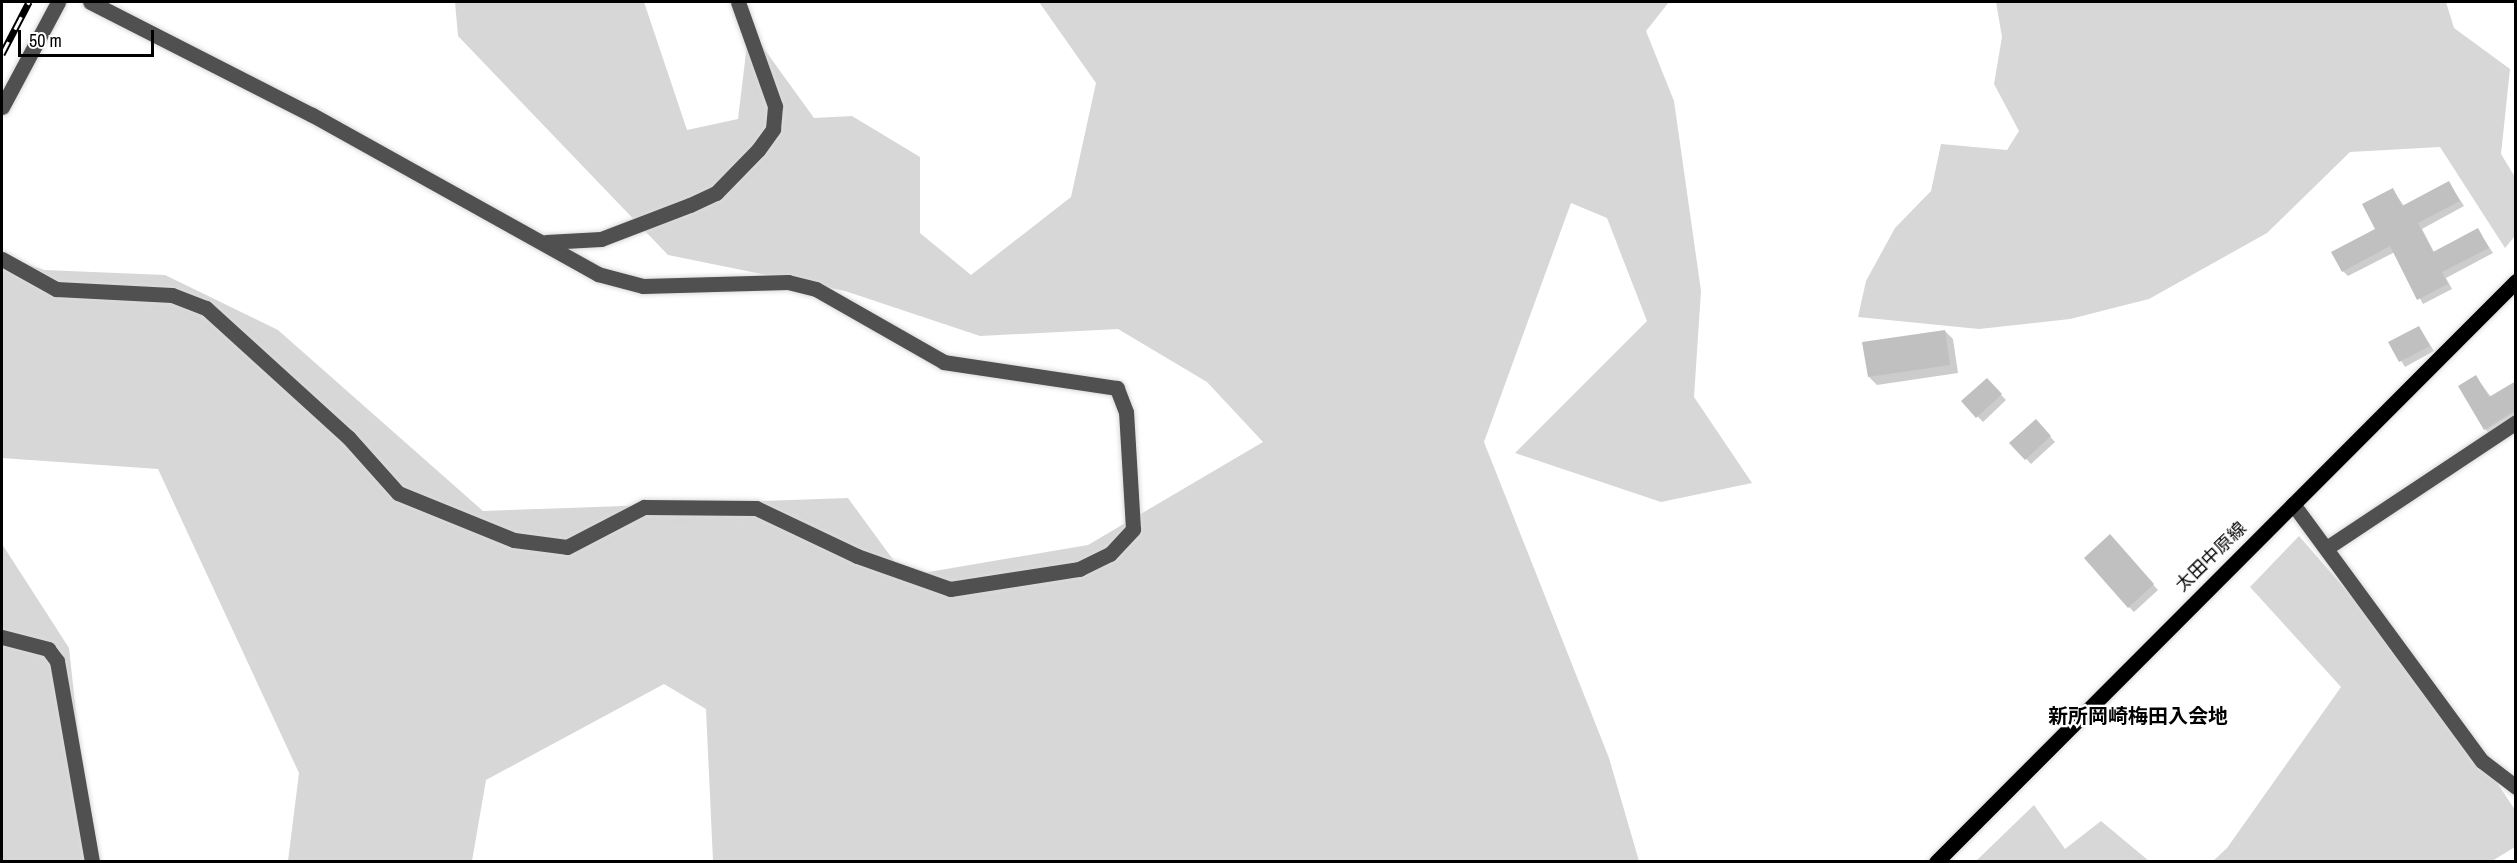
<!DOCTYPE html>
<html>
<head>
<meta charset="utf-8">
<style>
  body { margin:0 }
  #map { position:relative; width:2517px; height:863px; overflow:hidden; background:#fff; font-family:"Archivo Narrow","Noto Sans JP",sans-serif }
  div>[style] { position:absolute }
  .green>* { inset:0; background:#d7d7d7 }
  .shadow>* { inset:0; background:#0003 }
  .building>* { inset:0; background:#c0c0c0 }
  .roads { filter:drop-shadow(0 0 2px #dbdbdb) drop-shadow(0 0 2px #dbdbdb) }
  .minor>* { height:15px; margin:-7.5px; padding:0 7.5px; transform-origin:7.5px; border-radius:7.5px; background:#505050 }
  .major>* { height:15px; margin:-7.5px; padding:0 7.5px; transform-origin:7.5px; border-radius:7.5px; background:#000 }
  .rail>* { height:7px; margin-top:-3.5px; transform-origin:0; background:repeating-linear-gradient(90deg,#fff 0 14px,#000 0 28px); box-sizing:border-box; border-block:2px solid #000 }
  span { translate:-50% -50%; white-space:nowrap; text-align:center; line-height:1.15; -webkit-text-stroke:4.5px #fff; paint-order:stroke }
  .street-label { font-size:18px; color:#000 }
  .neighbourhood-label { font-size:20px; color:#000; font-weight:700 }
  .frame { position:absolute; inset:0; border:3px solid #000; pointer-events:none }
  .scale { position:absolute; left:18px; top:30px; width:136px; height:27px; box-sizing:border-box; border:3px solid #000; border-top:0; padding-left:8px; font-size:18px; line-height:21px; white-space:nowrap; color:#000; -webkit-text-stroke:4px #fff; paint-order:stroke }
</style>
</head>
<body>
<div id="map">
  <div class="green">
    <div style="clip-path:polygon(455px 2px,644px 2px,687px 130px,738px 119px,749px 28px,814px 118px,852px 116px,920px 157px,920px 233px,971px 275px,1071px 197px,1096px 83px,1039px 2px,1669px 2px,1646px 31px,1674px 101px,1701px 291px,1694px 397px,1752px 483px,1661px 502px,1515px 453px,1647px 321px,1607px 218px,1571px 203px,1484px 442px,1609px 758px,1639px 861px,713px 861px,706px 709px,664px 684px,486px 780px,472px 861px,288px 861px,299px 773px,158px 469px,2px 458px,2px 255px,44px 270px,165px 275px,278px 330px,483px 511px,848px 498px,905px 576px,1088px 545px,1263px 442px,1207px 382px,1118px 329px,980px 336px,845px 291px,668px 255px,458px 36px)"></div>
    <div style="clip-path:polygon(1996px 2px,2446px 2px,2454px 28px,2510px 69px,2501px 154px,2515px 177px,2515px 236px,2505px 248px,2440px 147px,2350px 152px,2267px 233px,2149px 299px,2070px 319px,1979px 329px,1858px 317px,1866px 281px,1895px 228px,1931px 191px,1941px 144px,2007px 150px,2019px 131px,1994px 84px,2002px 37px)"></div>
    <div style="clip-path:polygon(2299px 536px,2444px 702px,2515px 810px,2515px 847px,2492px 861px,2212px 862px,2227px 848px,2341px 687px,2250px 587px)"></div>
    <div style="clip-path:polygon(2px 544px,69px 648px,91px 855px,87px 861px,2px 861px)"></div>
    <div style="clip-path:polygon(2034px 805px,2065px 849px,2101px 821px,2149px 861px,1976px 861px)"></div>
  </div>
  <div class="shadow">
    <div style="clip-path:polygon(2449px 183px,2464px 206px,2422px 229px,2434px 252px,2478px 230px,2493px 253px,2446px 278px,2452px 289px,2423px 304px,2395px 252px,2348px 276px,2343px 271px,2377px 229px,2393px 190px,2404px 206px)"></div>
    <div style="clip-path:polygon(2419px 327px,2434px 351px,2405px 367px,2390px 343px)"></div>
    <div style="clip-path:polygon(1945px 331px,1953px 339px,1958px 373px,1877px 385px,1869px 377px)"></div>
    <div style="clip-path:polygon(2476px 377px,2491px 397px,2516px 383px,2516px 424px,2493px 437px,2485px 429px)"></div>
    <div style="clip-path:polygon(1987px 380px,2006px 400px,1983px 422px,1963px 401px)"></div>
    <div style="clip-path:polygon(2036px 421px,2055px 442px,2031px 464px,2012px 443px)"></div>
    <div style="clip-path:polygon(2115px 542px,2158px 590px,2134px 612px,2129px 607px)"></div>
  </div>
  <div class="building">
    <div style="clip-path:polygon(2449px 181px,2460px 201px,2418px 223px,2433px 252px,2478px 228px,2489px 248px,2442px 272px,2448px 284px,2417px 300px,2390px 246px,2342px 272px,2331px 252px,2375px 229px,2362px 204px,2393px 188px,2402px 206px)"></div>
    <div style="clip-path:polygon(2419px 326px,2430px 346px,2399px 362px,2388px 342px)"></div>
    <div style="clip-path:polygon(1945px 330px,1950px 365px,1868px 377px,1862px 342px)"></div>
    <div style="clip-path:polygon(2476px 375px,2489px 397px,2516px 381px,2516px 411px,2484px 430px,2458px 386px)"></div>
    <div style="clip-path:polygon(1987px 378px,2002px 394px,1976px 418px,1961px 401px)"></div>
    <div style="clip-path:polygon(2036px 419px,2051px 436px,2025px 460px,2009px 443px)"></div>
    <div style="clip-path:polygon(2110px 534px,2154px 584px,2128px 608px,2084px 558px)"></div>
  </div>
  <div class="roads">
    <div class="minor">
      <div style="left:2px;top:107px;width:119px;rotate:-61.9deg"></div>
      <div style="left:546px;top:242px;width:55px;rotate:-3.1deg"></div>
      <div style="left:601px;top:239px;width:95px;rotate:-20.9deg"></div>
      <div style="left:690px;top:205px;width:29px;rotate:-25deg"></div>
      <div style="left:716px;top:193px;width:60px;rotate:-45.7deg"></div>
      <div style="left:758px;top:150px;width:26px;rotate:-54deg"></div>
      <div style="left:773px;top:129px;width:23px;rotate:-85deg"></div>
      <div style="left:775px;top:106px;width:110px;rotate:-109.6deg"></div>
      <div style="left:2px;top:259px;width:62px;rotate:29.1deg"></div>
      <div style="left:56px;top:289px;width:116px;rotate:3deg"></div>
      <div style="left:172px;top:295px;width:36px;rotate:21deg"></div>
      <div style="left:206px;top:308px;width:192px;rotate:42.3deg"></div>
      <div style="left:348px;top:437px;width:75px;rotate:48.2deg"></div>
      <div style="left:398px;top:493px;width:125px;rotate:22.1deg"></div>
      <div style="left:514px;top:540px;width:53px;rotate:7.5deg"></div>
      <div style="left:567px;top:547px;width:87px;rotate:-27.5deg"></div>
      <div style="left:644px;top:507px;width:112px;rotate:0.5deg"></div>
      <div style="left:756px;top:508px;width:112px;rotate:25.4deg"></div>
      <div style="left:857px;top:556px;width:99px;rotate:19.5deg"></div>
      <div style="left:950px;top:589px;width:131px;rotate:-8.8deg"></div>
      <div style="left:1079px;top:569px;width:34px;rotate:-26deg"></div>
      <div style="left:1110px;top:554px;width:34px;rotate:-47deg"></div>
      <div style="left:1133px;top:529px;width:117px;rotate:-93.4deg"></div>
      <div style="left:1126px;top:412px;width:26px;rotate:-111deg"></div>
      <div style="left:1117px;top:388px;width:175px;rotate:-171.5deg"></div>
      <div style="left:944px;top:362px;width:147px;rotate:-150.3deg"></div>
      <div style="left:816px;top:289px;width:29px;rotate:-166deg"></div>
      <div style="left:788px;top:282px;width:145px;rotate:178.4deg"></div>
      <div style="left:643px;top:286px;width:47px;rotate:-165.1deg"></div>
      <div style="left:598px;top:274px;width:327px;rotate:-150.9deg"></div>
      <div style="left:312px;top:115px;width:249px;rotate:-153deg"></div>
      <div style="left:2293px;top:504px;width:319px;rotate:53.7deg"></div>
      <div style="left:2482px;top:761px;width:43px;rotate:37.4deg"></div>
      <div style="left:2328px;top:547px;width:226px;rotate:-33.6deg"></div>
      <div style="left:2px;top:637px;width:48px;rotate:14.6deg"></div>
      <div style="left:48px;top:649px;width:15px;rotate:53deg"></div>
      <div style="left:57px;top:661px;width:204px;rotate:80.1deg"></div>
    </div>
    <div class="major">
      <div style="left:1936px;top:862px;width:821px;rotate:-45.05deg"></div>
    </div>
  </div>
  <div class="rail">
    <div style="left:2px;top:54px;width:59px;rotate:-62.6deg"></div>
  </div>
  <div class="street-label">
    <span style="left:2211px;top:557px;rotate:-44deg">太田中原線</span>
  </div>
  <div class="neighbourhood-label">
    <span style="left:2138px;top:715px">新所岡崎梅田入会地</span>
  </div>
  <div class="frame"></div>
  <div class="scale">50 m</div>
</div>
</body>
</html>
